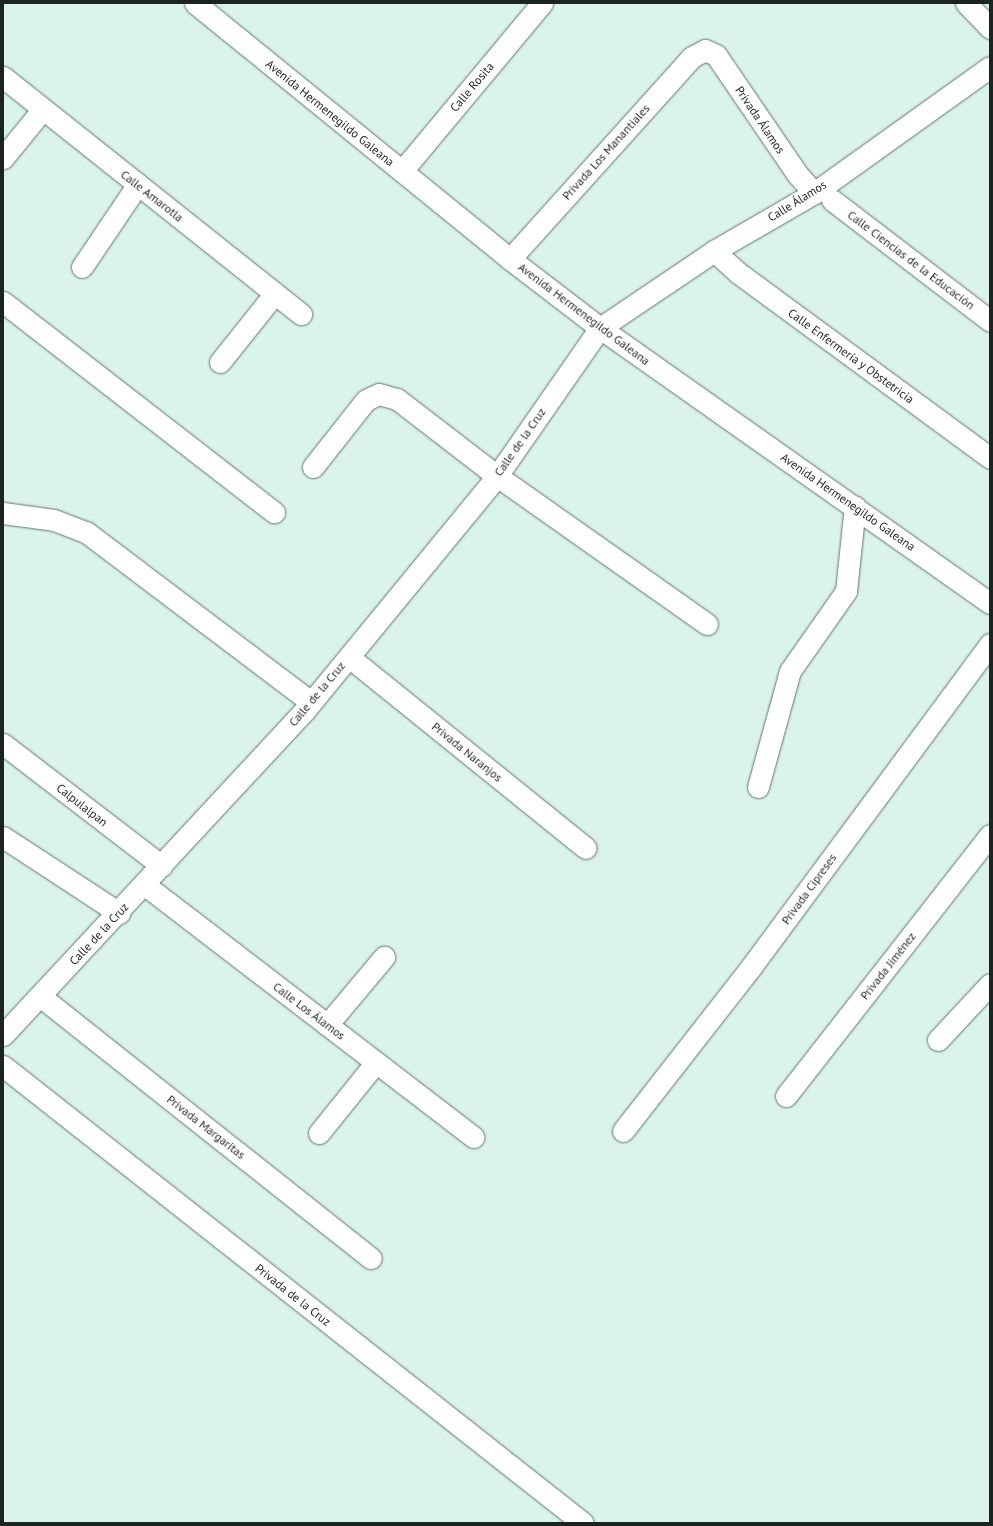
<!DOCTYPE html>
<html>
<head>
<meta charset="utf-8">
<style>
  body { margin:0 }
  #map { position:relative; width:993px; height:1526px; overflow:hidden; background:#daf4e9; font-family:"PT Sans",sans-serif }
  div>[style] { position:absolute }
  .roads { filter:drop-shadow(0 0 1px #60776e) drop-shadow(0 0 1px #60776e) }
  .street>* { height:21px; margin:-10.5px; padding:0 10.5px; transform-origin:10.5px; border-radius:10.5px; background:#fff }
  span { translate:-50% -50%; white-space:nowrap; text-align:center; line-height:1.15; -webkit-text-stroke:4px #fff; paint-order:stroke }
  .street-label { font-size:12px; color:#1b2421 }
  .frame { position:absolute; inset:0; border:4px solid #1b2421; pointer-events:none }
</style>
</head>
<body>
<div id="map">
  <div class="roads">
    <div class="street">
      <div style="left:195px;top:3px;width:406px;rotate:39.1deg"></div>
      <div style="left:510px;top:259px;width:113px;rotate:37.5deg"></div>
      <div style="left:600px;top:328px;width:477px;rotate:35.2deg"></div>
      <div style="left:966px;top:3px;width:35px;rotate:46deg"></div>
      <div style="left:3px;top:77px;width:381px;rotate:38.5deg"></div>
      <div style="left:3px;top:158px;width:63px;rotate:-50.8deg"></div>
      <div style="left:402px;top:171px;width:219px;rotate:-50.2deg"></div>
      <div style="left:832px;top:200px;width:199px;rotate:37.4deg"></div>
      <div style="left:714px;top:251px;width:31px;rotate:42deg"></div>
      <div style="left:737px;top:272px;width:314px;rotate:36.3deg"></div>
      <div style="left:510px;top:259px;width:272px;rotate:-48deg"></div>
      <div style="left:692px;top:57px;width:15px;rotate:-28deg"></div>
      <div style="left:705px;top:50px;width:12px;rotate:24deg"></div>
      <div style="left:716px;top:55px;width:145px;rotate:55.7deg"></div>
      <div style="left:798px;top:175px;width:24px;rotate:48deg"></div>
      <div style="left:82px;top:267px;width:100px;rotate:-56deg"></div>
      <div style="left:3px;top:302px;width:343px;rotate:37.8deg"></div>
      <div style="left:220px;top:362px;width:88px;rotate:-51.4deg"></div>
      <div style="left:313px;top:467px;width:85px;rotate:-51.7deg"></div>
      <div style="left:366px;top:400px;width:14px;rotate:-25deg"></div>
      <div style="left:379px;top:394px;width:19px;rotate:16deg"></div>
      <div style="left:397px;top:399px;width:126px;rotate:37.6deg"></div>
      <div style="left:497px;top:476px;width:257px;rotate:35.2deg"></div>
      <div style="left:3px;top:513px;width:51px;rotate:7.8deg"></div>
      <div style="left:54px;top:520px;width:34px;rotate:21deg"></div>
      <div style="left:86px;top:532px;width:282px;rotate:37.1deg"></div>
      <div style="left:349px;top:657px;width:304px;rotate:38.9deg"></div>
      <div style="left:3px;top:744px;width:200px;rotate:37.5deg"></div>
      <div style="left:758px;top:787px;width:120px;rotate:-74.6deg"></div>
      <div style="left:790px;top:671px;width:98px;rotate:-55deg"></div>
      <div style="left:846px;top:591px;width:85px;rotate:-84deg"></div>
      <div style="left:3px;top:837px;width:139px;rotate:33.2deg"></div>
      <div style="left:145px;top:885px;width:414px;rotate:37.5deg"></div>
      <div style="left:40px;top:996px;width:422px;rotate:38.4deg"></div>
      <div style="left:327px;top:1025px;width:89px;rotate:-50deg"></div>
      <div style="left:3px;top:1035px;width:444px;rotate:-47.1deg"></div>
      <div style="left:305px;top:710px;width:303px;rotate:-50.6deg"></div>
      <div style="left:497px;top:476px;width:180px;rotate:-55.2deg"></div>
      <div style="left:600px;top:328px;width:138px;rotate:-34deg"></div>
      <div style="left:714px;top:251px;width:116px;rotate:-30.1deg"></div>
      <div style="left:814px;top:193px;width:216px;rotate:-35.6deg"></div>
      <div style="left:938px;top:1040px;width:76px;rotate:-47.1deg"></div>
      <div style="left:3px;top:1066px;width:738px;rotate:38.24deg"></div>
      <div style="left:786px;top:1096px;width:331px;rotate:-52deg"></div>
      <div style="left:623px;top:1131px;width:208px;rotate:-52deg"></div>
      <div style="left:751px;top:967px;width:402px;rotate:-53.5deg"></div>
      <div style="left:319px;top:1133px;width:91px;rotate:-51.2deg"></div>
    </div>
  </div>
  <div class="street-label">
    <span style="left:472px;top:87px;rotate:-50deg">Calle Rosita</span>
    <span style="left:330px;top:113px;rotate:39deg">Avenida Hermenegildo Galeana</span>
    <span style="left:760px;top:120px;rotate:56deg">Privada Álamos</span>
    <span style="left:606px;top:152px;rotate:-48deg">Privada Los Manantiales</span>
    <span style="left:152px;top:196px;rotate:38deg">Calle Amarotla</span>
    <span style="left:797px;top:201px;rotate:-32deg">Calle Álamos</span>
    <span style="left:911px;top:260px;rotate:37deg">Calle Ciencias de la Educación</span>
    <span style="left:584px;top:314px;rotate:37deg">Avenida Hermenegildo Galeana</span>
    <span style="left:851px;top:356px;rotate:36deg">Calle Enfermería y Obstetricia</span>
    <span style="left:520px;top:442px;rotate:-55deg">Calle de la Cruz</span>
    <span style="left:848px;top:502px;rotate:35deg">Avenida Hermenegildo Galeana</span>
    <span style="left:317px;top:694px;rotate:-50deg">Calle de la Cruz</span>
    <span style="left:467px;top:752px;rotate:39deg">Privada Naranjos</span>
    <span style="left:82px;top:805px;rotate:38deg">Calpulalpan</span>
    <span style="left:809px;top:889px;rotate:-54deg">Privada Cipreses</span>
    <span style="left:99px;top:934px;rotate:-47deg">Calle de la Cruz</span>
    <span style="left:888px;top:966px;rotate:-52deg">Privada Jiménez</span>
    <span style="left:309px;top:1011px;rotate:37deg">Calle Los Álamos</span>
    <span style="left:206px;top:1127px;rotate:38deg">Privada Margaritas</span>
    <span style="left:293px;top:1295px;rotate:38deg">Privada de la Cruz</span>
  </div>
  <div class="frame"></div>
</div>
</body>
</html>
